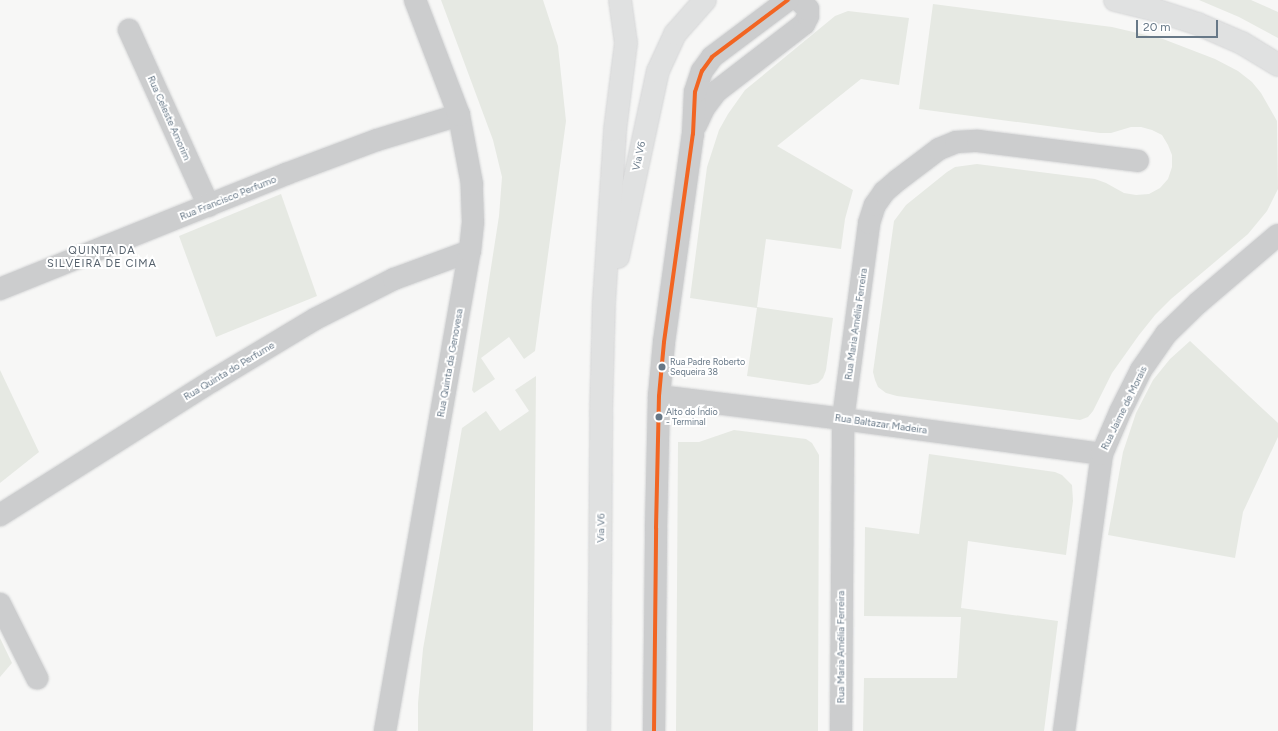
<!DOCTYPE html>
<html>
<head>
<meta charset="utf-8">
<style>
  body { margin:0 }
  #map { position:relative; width:1278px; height:731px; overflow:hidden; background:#f7f7f6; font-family:Figtree,sans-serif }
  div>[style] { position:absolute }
  .green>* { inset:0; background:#e6e9e3 }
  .roads { filter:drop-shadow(0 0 1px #d4d5d6) drop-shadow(0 0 1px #d4d5d6) }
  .minor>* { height:22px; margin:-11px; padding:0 11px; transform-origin:11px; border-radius:11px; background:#cccdce }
  .secondary>* { height:22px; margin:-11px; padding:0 11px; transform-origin:11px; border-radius:11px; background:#e0e1e1 }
  .bus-1>* { height:4px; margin:-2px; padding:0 2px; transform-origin:2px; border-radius:2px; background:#f26522 }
  .dots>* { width:11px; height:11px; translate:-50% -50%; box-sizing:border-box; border:2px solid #fff; border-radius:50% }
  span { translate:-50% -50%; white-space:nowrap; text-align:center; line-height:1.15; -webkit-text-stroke:4px #fff; paint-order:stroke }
  .bus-label { font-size:9px; color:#677887 }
  .left { translate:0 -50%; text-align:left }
  .street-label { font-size:10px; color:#677887 }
  .neighbourhood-label { font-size:11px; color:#55616c; letter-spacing:1px }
  .scale { position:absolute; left:1136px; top:20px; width:82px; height:18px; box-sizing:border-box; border:2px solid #677887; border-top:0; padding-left:5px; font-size:12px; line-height:14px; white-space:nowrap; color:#677887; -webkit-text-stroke:3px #fff; paint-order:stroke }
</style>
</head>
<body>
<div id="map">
  <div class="green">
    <div style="clip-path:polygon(441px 0,543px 0,558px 46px,566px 121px,535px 351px,524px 359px,509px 337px,481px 358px,495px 379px,474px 393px,472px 390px,499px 216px,502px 177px,493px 140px)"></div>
    <div style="clip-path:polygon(1199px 0,1251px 0,1278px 12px,1278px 38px,1239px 17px)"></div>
    <div style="clip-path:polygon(933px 4px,1112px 27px,1163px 39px,1215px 59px,1238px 71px,1252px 82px,1261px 93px,1277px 121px,1278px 189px,1267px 211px,1248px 234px,1171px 299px,1155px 315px,1139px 335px,1112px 373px,1093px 411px,1088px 417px,1080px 420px,897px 396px,886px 393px,878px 387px,875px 380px,873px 372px,894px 221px,906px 205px,947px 172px,955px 167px,977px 164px,1095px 179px,1106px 183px,1124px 193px,1136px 195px,1149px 194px,1160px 188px,1168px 179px,1172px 167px,1172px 155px,1168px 145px,1162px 135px,1152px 130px,1141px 127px,1131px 127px,1111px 133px,1100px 133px,919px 109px)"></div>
    <div style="clip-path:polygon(848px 11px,909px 18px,899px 85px,861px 79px,777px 146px,853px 190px,845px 219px,841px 249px,766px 239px,757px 307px,833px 318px,826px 370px,823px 378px,818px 383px,809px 385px,747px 376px,757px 308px,690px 298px,707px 167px,719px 130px,728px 114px,745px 90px,835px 16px)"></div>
    <div style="clip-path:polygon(281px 194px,317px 296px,216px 337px,179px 236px)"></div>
    <div style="clip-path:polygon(1190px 341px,1278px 423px,1278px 437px,1243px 512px,1235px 558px,1108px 535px,1123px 452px,1136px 413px,1153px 380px,1170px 359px)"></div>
    <div style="clip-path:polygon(0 370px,39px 452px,0 483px)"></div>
    <div style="clip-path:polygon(536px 376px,533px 731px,418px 731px,418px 703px,423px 649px,462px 428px,486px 411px,500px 431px,529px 411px,515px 390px)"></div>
    <div style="clip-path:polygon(734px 430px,806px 439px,812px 443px,819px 455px,818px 731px,676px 731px,678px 442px,699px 442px)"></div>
    <div style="clip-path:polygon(929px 454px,1055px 472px,1062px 475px,1072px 485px,1073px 501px,1066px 555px,968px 541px,961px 608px,1058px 621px,1044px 731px,863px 731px,864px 678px,957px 678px,961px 617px,864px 616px,865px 527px,919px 534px)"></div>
    <div style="clip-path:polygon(0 638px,12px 663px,0 677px)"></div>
  </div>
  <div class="roads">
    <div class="minor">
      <div style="left:129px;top:30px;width:193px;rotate:65.6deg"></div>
      <div style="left:696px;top:125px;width:19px;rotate:-65deg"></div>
      <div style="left:704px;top:108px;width:21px;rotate:-53deg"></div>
      <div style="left:717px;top:91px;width:110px;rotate:-37.6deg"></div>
      <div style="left:804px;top:24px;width:9px;rotate:-63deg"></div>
      <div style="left:808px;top:16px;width:7px;rotate:-90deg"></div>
      <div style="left:808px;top:9px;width:13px;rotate:-135deg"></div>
      <div style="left:0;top:289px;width:308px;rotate:-21.9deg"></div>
      <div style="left:286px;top:174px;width:97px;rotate:-20.5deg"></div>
      <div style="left:377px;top:140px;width:86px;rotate:-17deg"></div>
      <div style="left:659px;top:396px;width:185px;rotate:7.1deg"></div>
      <div style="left:843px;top:419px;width:261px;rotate:7.7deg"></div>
      <div style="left:0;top:515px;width:251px;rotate:-32.3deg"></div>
      <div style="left:212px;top:381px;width:120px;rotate:-31deg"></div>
      <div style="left:315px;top:319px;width:89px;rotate:-26.9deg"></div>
      <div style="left:394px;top:279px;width:81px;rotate:-20.2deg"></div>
      <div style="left:0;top:604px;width:83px;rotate:63.4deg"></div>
      <div style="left:385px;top:731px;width:487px;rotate:-80deg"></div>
      <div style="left:470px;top:251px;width:29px;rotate:-84deg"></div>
      <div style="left:473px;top:222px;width:38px;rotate:-92deg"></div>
      <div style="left:472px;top:184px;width:70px;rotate:-100.7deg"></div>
      <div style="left:459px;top:115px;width:123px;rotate:-110.9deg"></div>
      <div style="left:654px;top:731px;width:203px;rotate:-89.4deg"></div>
      <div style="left:656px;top:528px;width:132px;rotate:-88.7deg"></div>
      <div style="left:659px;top:396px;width:54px;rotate:-84.7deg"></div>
      <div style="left:664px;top:342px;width:210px;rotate:-82.1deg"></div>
      <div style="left:693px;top:134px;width:42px;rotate:-87.3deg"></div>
      <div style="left:695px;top:92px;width:22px;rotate:-72deg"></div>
      <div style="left:702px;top:71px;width:17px;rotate:-54deg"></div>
      <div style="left:712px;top:57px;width:95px;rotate:-36.9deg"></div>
      <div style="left:841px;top:731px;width:312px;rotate:-89.6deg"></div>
      <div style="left:843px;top:419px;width:198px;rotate:-82.4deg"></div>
      <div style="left:869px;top:223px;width:19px;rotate:-72deg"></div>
      <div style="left:875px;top:205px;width:16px;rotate:-55deg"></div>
      <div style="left:884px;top:192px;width:18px;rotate:-41deg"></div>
      <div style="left:898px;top:180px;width:51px;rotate:-37.1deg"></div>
      <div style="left:939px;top:149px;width:18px;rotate:-22deg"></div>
      <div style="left:956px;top:142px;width:22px;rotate:-3deg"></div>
      <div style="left:978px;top:141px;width:161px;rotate:7.1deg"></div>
      <div style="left:1064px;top:731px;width:280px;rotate:-82.2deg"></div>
      <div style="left:1102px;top:454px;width:46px;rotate:-66.8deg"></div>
      <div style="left:1120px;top:412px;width:47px;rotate:-63.4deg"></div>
      <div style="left:1141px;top:370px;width:44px;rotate:-55.2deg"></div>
      <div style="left:1166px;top:334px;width:45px;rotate:-44.1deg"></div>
      <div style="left:1198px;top:303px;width:105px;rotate:-40.4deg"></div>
    </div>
    <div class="secondary">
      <div style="left:1115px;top:0;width:41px;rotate:14deg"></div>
      <div style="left:1155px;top:10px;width:45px;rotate:18deg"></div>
      <div style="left:1198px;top:24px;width:48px;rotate:23.4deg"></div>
      <div style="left:1242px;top:43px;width:42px;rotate:31.4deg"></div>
      <div style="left:618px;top:257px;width:190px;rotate:-77.9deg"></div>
      <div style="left:658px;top:71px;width:41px;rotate:-65.3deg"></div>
      <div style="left:675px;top:34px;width:45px;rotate:-48.6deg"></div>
      <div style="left:599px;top:731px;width:317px;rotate:-89.6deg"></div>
      <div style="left:601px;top:414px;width:112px;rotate:-88.5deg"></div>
      <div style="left:604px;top:302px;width:172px;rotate:-86.3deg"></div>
      <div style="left:615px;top:130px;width:88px;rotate:-82.8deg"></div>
      <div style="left:626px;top:43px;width:43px;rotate:-97.9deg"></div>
    </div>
  </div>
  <div class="bus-1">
    <div style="left:654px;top:731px;width:203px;rotate:-89.4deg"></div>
    <div style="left:656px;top:528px;width:132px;rotate:-88.7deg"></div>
    <div style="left:659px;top:396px;width:54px;rotate:-84.7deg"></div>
    <div style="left:664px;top:342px;width:210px;rotate:-82.1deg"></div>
    <div style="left:693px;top:134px;width:42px;rotate:-87.3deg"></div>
    <div style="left:695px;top:92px;width:22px;rotate:-72deg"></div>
    <div style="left:702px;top:71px;width:17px;rotate:-54deg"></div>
    <div style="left:712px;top:57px;width:95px;rotate:-36.9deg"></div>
  </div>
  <div class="dots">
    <div style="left:662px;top:367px;background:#677887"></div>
    <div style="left:659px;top:417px;background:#677887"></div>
  </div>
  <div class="bus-label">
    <span class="left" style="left:670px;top:367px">Rua Padre Roberto<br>Sequeira 38</span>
    <span class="left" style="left:666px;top:417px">Alto do Índio<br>- Terminal</span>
  </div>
  <div class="street-label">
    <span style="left:169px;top:118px;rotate:66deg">Rua Celeste Amorim</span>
    <span style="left:639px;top:156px;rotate:-78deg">Via V6</span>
    <span style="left:228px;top:198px;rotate:-22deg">Rua Francisco Perfumo</span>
    <span style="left:856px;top:324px;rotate:-82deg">Rua Maria Amélia Ferreira</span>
    <span style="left:450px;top:363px;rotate:-80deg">Rua Quinta da Genovesa</span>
    <span style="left:229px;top:371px;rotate:-31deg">Rua Quinta do Perfume</span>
    <span style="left:1124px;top:408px;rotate:-64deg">Rua Jaime de Morais</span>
    <span style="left:881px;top:424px;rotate:8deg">Rua Baltazar Madeira</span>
    <span style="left:601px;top:528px;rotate:-89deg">Via V6</span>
    <span style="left:841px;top:647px;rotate:-90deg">Rua Maria Amélia Ferreira</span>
  </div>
  <div class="neighbourhood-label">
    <span style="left:102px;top:258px">QUINTA DA<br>SILVEIRA DE CIMA</span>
  </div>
  <div class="scale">20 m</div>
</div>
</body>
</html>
